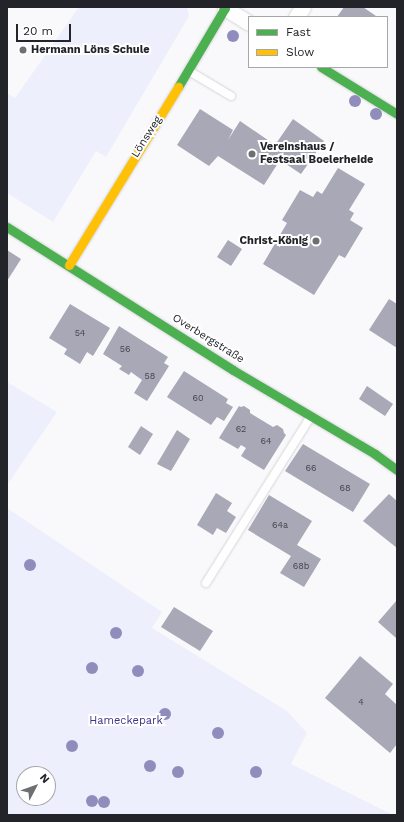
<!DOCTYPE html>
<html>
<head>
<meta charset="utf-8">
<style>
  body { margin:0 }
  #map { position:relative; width:404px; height:822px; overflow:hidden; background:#f9f9fb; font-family:"Work Sans",sans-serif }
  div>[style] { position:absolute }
  .green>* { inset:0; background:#eeeffc }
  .building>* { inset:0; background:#a8a8b6 }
  .roads { filter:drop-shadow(0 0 1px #d5d6da) drop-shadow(0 0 1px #d5d6da) }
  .lane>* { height:8px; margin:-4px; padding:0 4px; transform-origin:4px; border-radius:4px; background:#fefefe }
  .street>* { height:15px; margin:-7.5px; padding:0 7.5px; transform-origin:7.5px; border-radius:7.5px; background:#fefefe }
  .fast>* { height:9px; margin:-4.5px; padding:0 4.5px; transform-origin:4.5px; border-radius:4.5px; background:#4caf50 }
  .slow>* { height:9px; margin:-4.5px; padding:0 4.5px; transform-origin:4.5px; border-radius:4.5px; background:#ffc107 }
  .trees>* { width:12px; height:12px; margin:-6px; border-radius:50%; background:#908dbd }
  .dots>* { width:11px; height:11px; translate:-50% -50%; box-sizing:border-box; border:2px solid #fff; border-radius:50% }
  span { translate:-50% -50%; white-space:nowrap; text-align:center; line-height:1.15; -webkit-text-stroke:4px #fff; paint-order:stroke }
  .number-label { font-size:9px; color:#44454d }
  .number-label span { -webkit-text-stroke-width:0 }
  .poi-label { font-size:11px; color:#23242a; font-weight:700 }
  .left { translate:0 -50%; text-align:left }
  .right { translate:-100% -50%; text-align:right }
  .street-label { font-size:11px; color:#23242a }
  .park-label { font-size:11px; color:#3b358b }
  .frame { position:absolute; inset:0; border:8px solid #23242a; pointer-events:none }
  .legend { position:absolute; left:248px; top:16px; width:140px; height:52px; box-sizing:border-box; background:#fff; border:1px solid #a7a7aa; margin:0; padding:5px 7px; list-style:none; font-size:12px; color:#23242a }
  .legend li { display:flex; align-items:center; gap:8px; height:20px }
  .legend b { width:20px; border:1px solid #a7a7aa }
  .north { position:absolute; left:16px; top:766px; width:40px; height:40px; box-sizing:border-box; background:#fff; border:1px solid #a7a7aa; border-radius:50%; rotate:49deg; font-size:11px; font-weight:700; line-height:16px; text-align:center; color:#23242a }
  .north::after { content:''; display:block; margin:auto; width:14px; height:18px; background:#6e6f73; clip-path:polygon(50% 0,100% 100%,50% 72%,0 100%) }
  .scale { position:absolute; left:16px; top:24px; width:55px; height:18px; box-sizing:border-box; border:2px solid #23242a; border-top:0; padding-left:5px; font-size:12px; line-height:14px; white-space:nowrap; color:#23242a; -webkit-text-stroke:3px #fff; paint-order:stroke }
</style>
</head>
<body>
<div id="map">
  <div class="green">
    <div style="clip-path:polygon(79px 7px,187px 7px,189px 16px,106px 157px,96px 151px,53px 222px,7px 193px,7px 93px,15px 98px)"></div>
    <div style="clip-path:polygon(7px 382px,57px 412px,7px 485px)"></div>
    <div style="clip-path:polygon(evenodd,7px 508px,162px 612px,152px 628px,287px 711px,307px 733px,291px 764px,393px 815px,7px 815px,7px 508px,24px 774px,48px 774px,48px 798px,24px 798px,24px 774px)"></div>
  </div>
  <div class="building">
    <div style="clip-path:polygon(344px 7px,363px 7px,376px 16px,337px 17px)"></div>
    <div style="clip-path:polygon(200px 109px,233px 130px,228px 140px,240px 121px,275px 145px,293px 119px,324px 141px,301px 174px,280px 160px,264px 185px,218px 156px,209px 166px,177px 145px)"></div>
    <div style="clip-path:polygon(338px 168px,365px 184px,349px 210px,354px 213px,350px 220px,363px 228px,345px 258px,339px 255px,314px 295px,263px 264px,287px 223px,282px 220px,300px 190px,313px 197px,317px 191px,322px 194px)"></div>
    <div style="clip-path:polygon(228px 240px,242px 249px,231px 266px,217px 257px)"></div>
    <div style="clip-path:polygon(7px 250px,21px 259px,7px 281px)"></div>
    <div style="clip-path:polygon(389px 299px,397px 304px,397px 348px,369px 330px)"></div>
    <div style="clip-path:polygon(70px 304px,110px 328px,93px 356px,87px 352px,80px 364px,64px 354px,67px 349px,49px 338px)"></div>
    <div style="clip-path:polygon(119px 326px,168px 357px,164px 363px,169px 366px,147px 401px,134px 393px,142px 380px,131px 372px,129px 375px,119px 369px,122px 366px,103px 354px)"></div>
    <div style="clip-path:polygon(184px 371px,228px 399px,226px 403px,233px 407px,224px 421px,217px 417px,211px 425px,167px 397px)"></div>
    <div style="clip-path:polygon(367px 386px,393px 404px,385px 416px,359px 399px)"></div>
    <div style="clip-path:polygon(239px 406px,241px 407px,244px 406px,250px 410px,250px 413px,273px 427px,277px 425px,283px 429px,284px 433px,286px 435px,264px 470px,241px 456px,246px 448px,241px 445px,238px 449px,219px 438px)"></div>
    <div style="clip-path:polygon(141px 426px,153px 434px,140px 455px,128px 447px)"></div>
    <div style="clip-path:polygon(177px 430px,190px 439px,171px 471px,157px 464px)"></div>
    <div style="clip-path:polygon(303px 444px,370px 484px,353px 512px,285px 471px)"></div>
    <div style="clip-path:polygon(216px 493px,232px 503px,227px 511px,236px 517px,226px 533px,217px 528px,213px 535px,197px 525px)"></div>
    <div style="clip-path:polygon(389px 494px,397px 501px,397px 548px,363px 521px)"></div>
    <div style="clip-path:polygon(269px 495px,312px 521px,297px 545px,321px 559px,304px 587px,280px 573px,291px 556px,248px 530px)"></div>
    <div style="clip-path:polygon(397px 600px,397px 637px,396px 638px,378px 622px)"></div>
    <div style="clip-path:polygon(174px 607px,213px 631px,200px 651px,161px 627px)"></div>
    <div style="clip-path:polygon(360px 656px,393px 684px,385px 694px,397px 705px,397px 744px,390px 753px,325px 698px)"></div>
  </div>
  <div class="roads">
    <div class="lane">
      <div style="left:189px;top:71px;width:49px;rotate:30.8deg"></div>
      <div style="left:206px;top:583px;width:197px;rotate:-57.8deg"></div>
    </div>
    <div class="street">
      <div style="left:225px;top:8px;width:28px;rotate:32deg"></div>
      <div style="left:296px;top:17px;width:12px;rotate:-55deg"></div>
    </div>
    <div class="fast">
      <div style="left:321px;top:67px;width:89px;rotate:31.7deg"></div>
      <div style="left:178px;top:87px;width:92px;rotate:-59.3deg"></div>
      <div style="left:225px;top:8px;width:2px;rotate:-153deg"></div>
      <div style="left:7px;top:227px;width:267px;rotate:32.3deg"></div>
      <div style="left:233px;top:370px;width:165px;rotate:30.6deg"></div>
      <div style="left:375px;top:454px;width:27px;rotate:36deg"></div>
    </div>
    <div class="slow">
      <div style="left:69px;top:265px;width:209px;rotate:-58.5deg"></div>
    </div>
  </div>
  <div class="trees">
    <div style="left:233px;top:36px"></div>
    <div style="left:355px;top:101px"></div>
    <div style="left:376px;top:114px"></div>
    <div style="left:30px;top:565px"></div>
    <div style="left:116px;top:633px"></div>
    <div style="left:92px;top:668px"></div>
    <div style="left:138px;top:671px"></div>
    <div style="left:165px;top:714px"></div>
    <div style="left:218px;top:733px"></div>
    <div style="left:72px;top:746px"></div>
    <div style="left:150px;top:766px"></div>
    <div style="left:178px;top:772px"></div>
    <div style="left:256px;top:772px"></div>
    <div style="left:92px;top:801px"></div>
    <div style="left:104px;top:802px"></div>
  </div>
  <div class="dots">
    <div style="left:23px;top:50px;background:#6e6f73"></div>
    <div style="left:252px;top:154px;background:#6e6f73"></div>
    <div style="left:316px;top:241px;background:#6e6f73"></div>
  </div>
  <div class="number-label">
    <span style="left:80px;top:333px">54</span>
    <span style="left:125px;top:349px">56</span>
    <span style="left:150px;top:376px">58</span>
    <span style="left:198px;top:398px">60</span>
    <span style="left:241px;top:429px">62</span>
    <span style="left:266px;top:441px">64</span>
    <span style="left:311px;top:468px">66</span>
    <span style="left:345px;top:488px">68</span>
    <span style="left:280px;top:525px">64a</span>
    <span style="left:301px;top:566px">68b</span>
    <span style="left:361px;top:702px">4</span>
  </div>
  <div class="poi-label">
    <span class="left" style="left:31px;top:50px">Hermann Löns Schule</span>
    <span class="left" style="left:260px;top:154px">Vereinshaus /<br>Festsaal Boelerheide</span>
    <span class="right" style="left:308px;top:241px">Christ-König</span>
  </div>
  <div class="street-label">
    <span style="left:147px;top:137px;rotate:-58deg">Lönsweg</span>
    <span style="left:208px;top:339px;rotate:32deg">Overbergstraße</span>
  </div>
  <div class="park-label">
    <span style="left:126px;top:721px">Hameckepark</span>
  </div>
  <div class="frame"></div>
  <ul class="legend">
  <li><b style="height:5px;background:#4caf50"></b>Fast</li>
  <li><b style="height:5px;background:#ffc107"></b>Slow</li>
  </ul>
  <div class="north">N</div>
  <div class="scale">20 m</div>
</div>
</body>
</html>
